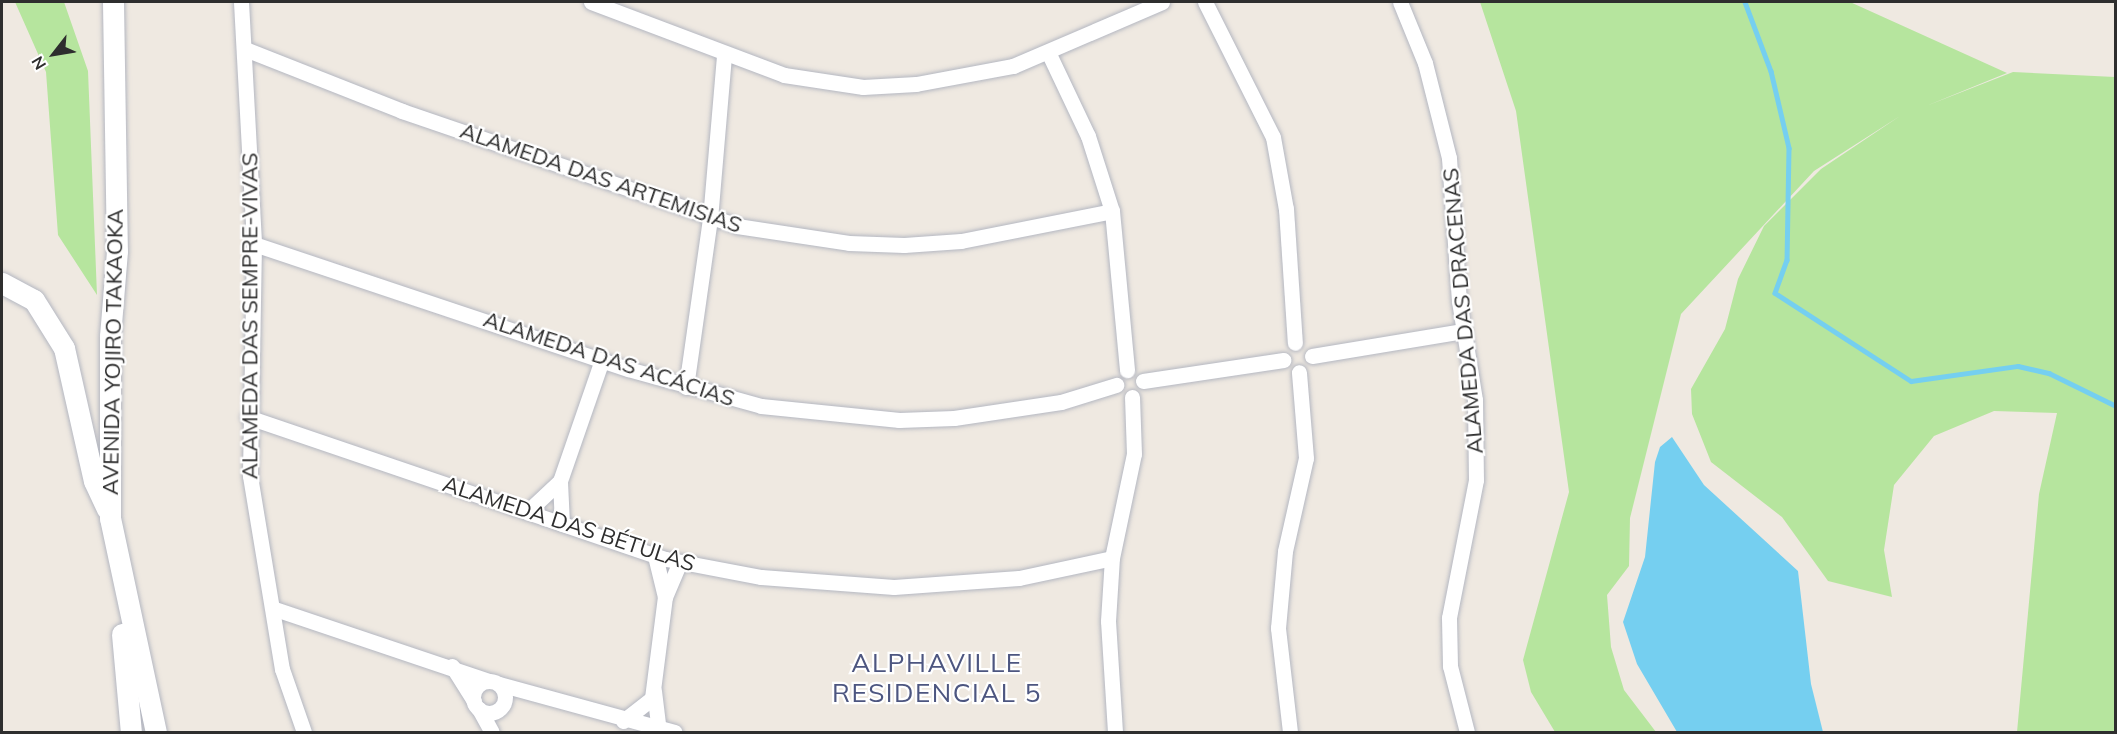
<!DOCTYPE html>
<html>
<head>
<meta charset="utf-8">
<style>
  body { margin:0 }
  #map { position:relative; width:2117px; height:734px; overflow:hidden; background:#efe9e1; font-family:Mulish,sans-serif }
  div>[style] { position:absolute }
  .green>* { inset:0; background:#b6e59e }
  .water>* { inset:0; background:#75cff0 }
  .stream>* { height:4.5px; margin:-2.25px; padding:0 2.25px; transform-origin:2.25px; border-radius:2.25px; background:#75cff0 }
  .roads { filter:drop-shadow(0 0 2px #b4b7c1) drop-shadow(0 0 2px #b4b7c1) }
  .minor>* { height:15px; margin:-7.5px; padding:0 7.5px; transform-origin:7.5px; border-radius:7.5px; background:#fff }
  .minor>.ring { margin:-7.5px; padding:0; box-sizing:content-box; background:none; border:15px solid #fff; border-radius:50% }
  .secondary>* { height:21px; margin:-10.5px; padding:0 10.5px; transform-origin:10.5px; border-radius:10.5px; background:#fff }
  span { translate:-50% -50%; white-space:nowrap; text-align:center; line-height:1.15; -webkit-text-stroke:4.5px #fff; paint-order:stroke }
  .street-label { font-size:22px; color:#2e2e2e }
  .quarter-label { font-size:26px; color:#4d5680; letter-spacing:1.5px }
  .frame { position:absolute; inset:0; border:3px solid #2e2e2e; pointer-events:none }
  .north { position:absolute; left:24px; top:24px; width:60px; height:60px; -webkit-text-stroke:4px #fff; paint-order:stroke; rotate:239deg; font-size:16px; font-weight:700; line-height:24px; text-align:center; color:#2e2e2e }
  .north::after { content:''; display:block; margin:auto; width:21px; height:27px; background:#2e2e2e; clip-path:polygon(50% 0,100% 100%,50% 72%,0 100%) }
</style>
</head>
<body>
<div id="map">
  <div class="green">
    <div style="clip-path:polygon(15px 2px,64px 2px,88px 71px,97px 295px,58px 235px,46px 72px)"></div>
    <div style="clip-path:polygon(1480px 2px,1850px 2px,2007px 73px,1926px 106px,2013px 72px,2115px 77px,2115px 732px,2017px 732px,2039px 494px,2057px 413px,1994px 411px,1934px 436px,1894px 485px,1884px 550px,1892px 597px,1828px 581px,1782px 517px,1711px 462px,1692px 414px,1691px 389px,1725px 329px,1738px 279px,1764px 226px,1821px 169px,1900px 116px,1814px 171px,1681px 314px,1630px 518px,1629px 566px,1607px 595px,1611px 647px,1624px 690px,1656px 732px,1555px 732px,1531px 692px,1523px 660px,1569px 492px,1516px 111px)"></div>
  </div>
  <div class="water">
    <div style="clip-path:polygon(1672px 437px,1704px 485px,1798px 571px,1811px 684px,1823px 732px,1677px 732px,1637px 664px,1623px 622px,1645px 557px,1655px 462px,1660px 447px)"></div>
  </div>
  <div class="stream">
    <div style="left:1745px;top:2px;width:74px;rotate:69.4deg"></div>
    <div style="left:1771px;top:71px;width:79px;rotate:76.8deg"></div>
    <div style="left:1789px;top:148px;width:112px;rotate:91deg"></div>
    <div style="left:1787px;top:260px;width:35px;rotate:110deg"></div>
    <div style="left:1775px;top:293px;width:162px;rotate:32.9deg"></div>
    <div style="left:1911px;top:381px;width:108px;rotate:-8deg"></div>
    <div style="left:2018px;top:366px;width:32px;rotate:13deg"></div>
    <div style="left:2049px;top:373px;width:75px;rotate:26.2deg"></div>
  </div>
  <div class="roads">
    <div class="minor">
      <div style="left:241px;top:2px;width:242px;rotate:86.9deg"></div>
      <div style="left:254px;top:244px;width:232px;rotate:91deg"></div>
      <div style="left:250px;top:476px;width:196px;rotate:80.6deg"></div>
      <div style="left:282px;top:669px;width:67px;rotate:70.8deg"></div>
      <div style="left:591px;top:2px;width:206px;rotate:20.7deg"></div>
      <div style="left:784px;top:75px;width:80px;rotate:8.6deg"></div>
      <div style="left:863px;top:87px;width:53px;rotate:-3.2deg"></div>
      <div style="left:916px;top:84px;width:99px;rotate:-10.5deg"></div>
      <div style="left:1013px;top:66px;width:162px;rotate:-23.2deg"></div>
      <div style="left:1205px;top:2px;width:151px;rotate:63.3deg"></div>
      <div style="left:1273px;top:137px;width:73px;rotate:79.8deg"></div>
      <div style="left:1286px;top:209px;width:134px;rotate:86.2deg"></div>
      <div style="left:1400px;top:2px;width:66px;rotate:67.7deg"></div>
      <div style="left:1425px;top:63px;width:98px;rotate:75.8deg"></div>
      <div style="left:1449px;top:158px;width:143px;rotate:86deg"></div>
      <div style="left:1459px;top:301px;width:100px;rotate:80.8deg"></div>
      <div style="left:1475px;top:400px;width:80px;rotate:89.3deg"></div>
      <div style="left:1476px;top:480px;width:141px;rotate:101.1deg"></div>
      <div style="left:1449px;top:618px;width:48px;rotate:88.8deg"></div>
      <div style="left:1450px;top:666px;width:68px;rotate:75.6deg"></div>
      <div style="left:245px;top:49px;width:169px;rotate:21.5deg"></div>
      <div style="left:402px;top:111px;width:354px;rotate:18.9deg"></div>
      <div style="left:737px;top:226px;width:113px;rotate:8.6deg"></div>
      <div style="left:849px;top:243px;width:55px;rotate:2.1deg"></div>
      <div style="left:904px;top:245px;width:57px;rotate:-4deg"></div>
      <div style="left:961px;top:241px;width:154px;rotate:-11.2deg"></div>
      <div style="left:1049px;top:54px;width:91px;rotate:64.6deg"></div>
      <div style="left:1088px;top:136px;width:79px;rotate:72.3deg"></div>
      <div style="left:1112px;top:211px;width:160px;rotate:84.6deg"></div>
      <div style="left:254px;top:244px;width:394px;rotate:18.5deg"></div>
      <div style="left:628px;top:369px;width:138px;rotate:15.5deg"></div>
      <div style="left:761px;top:406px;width:139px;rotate:5.8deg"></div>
      <div style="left:899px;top:420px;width:55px;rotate:-2.1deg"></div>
      <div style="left:954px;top:418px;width:108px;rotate:-8.5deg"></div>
      <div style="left:1061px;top:402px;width:58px;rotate:-17.2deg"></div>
      <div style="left:1312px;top:356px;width:153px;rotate:-9.4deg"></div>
      <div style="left:1143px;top:381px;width:142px;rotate:-8.5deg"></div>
      <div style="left:686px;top:387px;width:170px;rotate:-81.9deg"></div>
      <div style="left:710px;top:219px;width:165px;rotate:-85.1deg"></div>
      <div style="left:248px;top:417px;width:441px;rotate:18.8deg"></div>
      <div style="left:666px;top:559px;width:97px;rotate:10.7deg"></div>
      <div style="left:761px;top:577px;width:133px;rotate:4.3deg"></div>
      <div style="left:894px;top:587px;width:125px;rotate:-4.1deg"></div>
      <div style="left:1019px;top:578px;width:95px;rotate:-12.1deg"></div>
      <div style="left:527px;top:512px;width:45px;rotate:-43.2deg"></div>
      <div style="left:562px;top:524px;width:43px;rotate:-92.7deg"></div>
      <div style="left:560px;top:481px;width:128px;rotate:-70.9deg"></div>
      <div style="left:655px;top:556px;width:42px;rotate:76.3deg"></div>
      <div style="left:275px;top:609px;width:226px;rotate:18.6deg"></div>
      <div style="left:452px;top:666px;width:41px;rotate:57.8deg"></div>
      <div class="ring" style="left:473px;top:681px;width:17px;height:17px"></div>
      <div style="left:499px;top:684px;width:182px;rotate:15.3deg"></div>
      <div style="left:654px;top:691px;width:38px;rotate:83deg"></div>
      <div style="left:479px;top:709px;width:26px;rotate:61deg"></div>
      <div style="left:623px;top:721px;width:37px;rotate:-38deg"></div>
      <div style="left:652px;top:698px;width:102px;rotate:-82.7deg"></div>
      <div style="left:665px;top:597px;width:38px;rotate:-67deg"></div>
      <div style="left:1115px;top:732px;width:111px;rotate:-93.6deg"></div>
      <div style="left:1108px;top:621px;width:63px;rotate:-86.4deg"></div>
      <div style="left:1112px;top:558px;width:106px;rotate:-78.1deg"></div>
      <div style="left:1134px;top:454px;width:57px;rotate:-92deg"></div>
      <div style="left:1290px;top:732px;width:105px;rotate:-96.6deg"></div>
      <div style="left:1278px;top:628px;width:77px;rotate:-84.8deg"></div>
      <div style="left:1285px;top:551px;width:95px;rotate:-77.3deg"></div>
      <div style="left:1306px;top:458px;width:86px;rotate:-94.7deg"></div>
    </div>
    <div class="secondary">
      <div style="left:113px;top:2px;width:249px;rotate:89.1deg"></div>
      <div style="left:117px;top:251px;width:85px;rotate:94.7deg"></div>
      <div style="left:110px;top:336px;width:182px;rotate:90deg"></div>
      <div style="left:110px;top:518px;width:219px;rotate:77.9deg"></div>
      <div style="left:2px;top:283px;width:36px;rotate:28deg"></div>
      <div style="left:34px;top:300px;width:57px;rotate:58deg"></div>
      <div style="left:64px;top:348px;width:136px;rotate:77.3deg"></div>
      <div style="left:94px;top:481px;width:31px;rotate:65deg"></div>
      <div style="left:122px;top:634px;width:98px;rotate:84.8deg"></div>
    </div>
  </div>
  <div class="street-label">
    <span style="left:601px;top:178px;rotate:19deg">ALAMEDA DAS ARTEMISIAS</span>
    <span style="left:1463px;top:311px;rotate:-95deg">ALAMEDA DAS DRACENAS</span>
    <span style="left:250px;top:316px;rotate:-90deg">ALAMEDA DAS SEMPRE-VIVAS</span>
    <span style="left:113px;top:352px;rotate:-89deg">AVENIDA YOJIRO TAKAOKA</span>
    <span style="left:609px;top:359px;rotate:18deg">ALAMEDA DAS ACÁCIAS</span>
    <span style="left:569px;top:524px;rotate:18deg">ALAMEDA DAS BÉTULAS</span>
  </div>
  <div class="quarter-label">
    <span style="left:937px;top:678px">ALPHAVILLE<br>RESIDENCIAL 5</span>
  </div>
  <div class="frame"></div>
  <div class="north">N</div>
</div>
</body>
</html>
